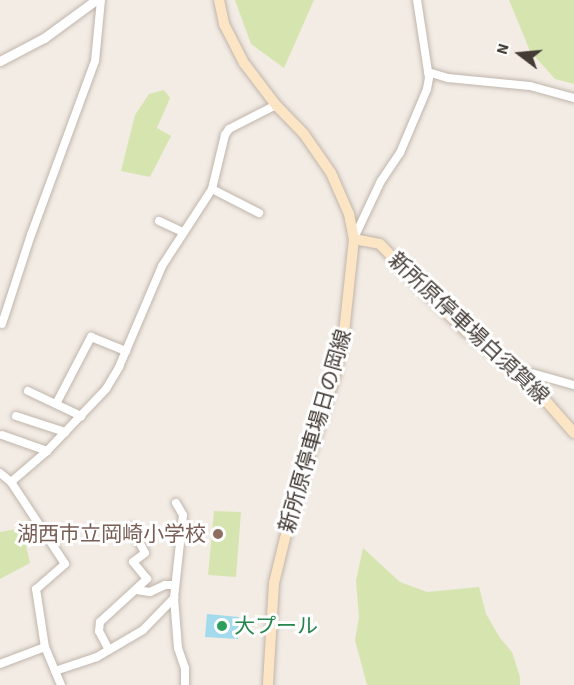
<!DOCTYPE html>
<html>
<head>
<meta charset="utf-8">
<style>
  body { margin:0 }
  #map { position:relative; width:574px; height:685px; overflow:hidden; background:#f2ece5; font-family:"Source Sans 3","Noto Sans JP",sans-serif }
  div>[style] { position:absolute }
  .green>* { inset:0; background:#d6e5af }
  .water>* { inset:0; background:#a3dbec }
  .roads { filter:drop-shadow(0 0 2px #c0b5ab) drop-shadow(0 0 2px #c0b5ab) }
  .minor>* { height:8px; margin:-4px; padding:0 4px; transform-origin:4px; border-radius:4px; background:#fff }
  .tertiary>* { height:9px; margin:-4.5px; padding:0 4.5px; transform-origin:4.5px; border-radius:4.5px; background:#fff }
  .secondary>* { height:10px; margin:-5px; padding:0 5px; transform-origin:5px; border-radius:5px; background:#fce5c5 }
  .dots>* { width:16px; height:16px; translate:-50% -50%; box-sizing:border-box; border:3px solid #fff; border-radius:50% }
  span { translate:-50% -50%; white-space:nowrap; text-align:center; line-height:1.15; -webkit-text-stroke:6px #fff; paint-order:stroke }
  .street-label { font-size:21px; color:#443b35 }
  .education-label { font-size:21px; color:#785e54 }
  .right { translate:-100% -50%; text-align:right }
  .leisure-label { font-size:21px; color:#27864d }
  .left { translate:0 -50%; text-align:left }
  .north { position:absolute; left:490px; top:24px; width:60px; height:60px; -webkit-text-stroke:4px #fff; paint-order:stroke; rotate:286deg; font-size:16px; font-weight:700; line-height:24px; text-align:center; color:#443b35 }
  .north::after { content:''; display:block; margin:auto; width:21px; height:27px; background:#443b35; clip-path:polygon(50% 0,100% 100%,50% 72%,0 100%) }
</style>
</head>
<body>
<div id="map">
  <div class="green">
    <div style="clip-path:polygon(235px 0,314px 0,284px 68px,251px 44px)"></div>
    <div style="clip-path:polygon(509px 0,574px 0,574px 84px,555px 79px,530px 51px)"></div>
    <div style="clip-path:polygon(164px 90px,170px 98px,157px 128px,171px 136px,150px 177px,121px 171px,135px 115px,149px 94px)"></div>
    <div style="clip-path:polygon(214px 511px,241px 512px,236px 577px,208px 575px)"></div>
    <div style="clip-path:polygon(22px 528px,30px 563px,0 579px,0 532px)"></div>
    <div style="clip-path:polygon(363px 548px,400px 582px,427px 592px,479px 587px,486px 614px,500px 638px,512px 652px,520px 677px,520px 685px,367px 685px,355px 640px,359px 617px,356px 581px)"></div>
  </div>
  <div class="water">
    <div style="clip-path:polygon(207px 614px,239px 617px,238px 639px,205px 637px)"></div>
  </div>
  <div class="roads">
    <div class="minor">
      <div style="left:428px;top:72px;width:21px;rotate:17deg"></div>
      <div style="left:448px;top:78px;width:82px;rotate:5.6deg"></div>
      <div style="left:530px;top:86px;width:46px;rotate:15.3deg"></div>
      <div style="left:212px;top:189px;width:53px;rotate:27.1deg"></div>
      <div style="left:159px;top:221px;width:26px;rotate:25deg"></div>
      <div style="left:354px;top:238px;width:63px;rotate:-64.7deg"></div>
      <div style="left:381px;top:181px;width:34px;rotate:-56deg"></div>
      <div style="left:400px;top:153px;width:69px;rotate:-67.1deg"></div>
      <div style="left:427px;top:89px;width:11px;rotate:-80deg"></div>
      <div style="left:429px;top:78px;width:79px;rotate:-98.7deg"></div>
      <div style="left:2px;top:324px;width:94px;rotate:-72deg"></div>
      <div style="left:31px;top:235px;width:185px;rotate:-69.8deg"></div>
      <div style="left:95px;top:61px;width:61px;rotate:-84.4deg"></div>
      <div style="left:517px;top:369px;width:59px;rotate:15.7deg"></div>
      <div style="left:28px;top:391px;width:59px;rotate:25.3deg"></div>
      <div style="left:56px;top:404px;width:76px;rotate:-62.4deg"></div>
      <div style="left:91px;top:337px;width:38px;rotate:22deg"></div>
      <div style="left:16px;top:416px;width:52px;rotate:18.1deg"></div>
      <div style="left:2px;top:435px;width:48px;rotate:19.6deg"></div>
      <div style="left:47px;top:451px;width:86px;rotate:-46.4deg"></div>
      <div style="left:106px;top:389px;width:26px;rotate:-59deg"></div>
      <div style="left:119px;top:367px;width:110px;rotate:-66.9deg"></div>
      <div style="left:162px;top:266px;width:92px;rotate:-57deg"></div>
      <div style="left:212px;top:189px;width:56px;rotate:-76.5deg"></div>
      <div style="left:225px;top:135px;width:7px;rotate:-56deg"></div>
      <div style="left:229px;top:129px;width:53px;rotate:-27.1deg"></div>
      <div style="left:0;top:473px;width:14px;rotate:39deg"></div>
      <div style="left:11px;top:482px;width:48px;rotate:-40.7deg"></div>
      <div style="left:11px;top:482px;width:98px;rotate:56.6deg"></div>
      <div style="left:65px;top:564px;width:38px;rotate:139deg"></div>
      <div style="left:36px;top:589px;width:59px;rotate:81.2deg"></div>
      <div style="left:45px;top:647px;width:41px;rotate:67.2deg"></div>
      <div style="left:136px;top:590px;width:14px;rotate:8deg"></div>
      <div style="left:150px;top:592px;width:17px;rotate:-25deg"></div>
      <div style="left:165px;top:585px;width:10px"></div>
      <div style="left:174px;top:598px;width:50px;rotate:85.4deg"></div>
      <div style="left:178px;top:648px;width:21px;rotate:71deg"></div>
      <div style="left:185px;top:668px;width:17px;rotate:90deg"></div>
      <div style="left:109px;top:650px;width:21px;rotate:-118deg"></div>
      <div style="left:99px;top:631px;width:9px;rotate:-84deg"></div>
      <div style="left:100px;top:622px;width:64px;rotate:-42.5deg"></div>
      <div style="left:147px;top:579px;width:22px;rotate:-129deg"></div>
      <div style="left:133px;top:562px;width:15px;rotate:-37deg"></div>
      <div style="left:145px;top:553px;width:29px;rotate:-117deg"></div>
      <div style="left:0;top:664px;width:48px;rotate:-20.7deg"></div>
      <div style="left:55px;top:671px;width:44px;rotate:-18.4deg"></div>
      <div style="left:97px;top:657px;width:53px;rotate:-30.4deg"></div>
      <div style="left:143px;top:630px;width:45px;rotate:-45.9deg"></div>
      <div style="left:174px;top:598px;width:83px;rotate:-83.8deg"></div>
      <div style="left:183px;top:515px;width:14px;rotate:-120deg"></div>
    </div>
    <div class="tertiary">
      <div style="left:0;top:61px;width:50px;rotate:-27.6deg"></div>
      <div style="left:44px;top:38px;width:64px;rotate:-36.2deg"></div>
    </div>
    <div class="secondary">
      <div style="left:219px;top:0;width:25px;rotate:78deg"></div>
      <div style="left:224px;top:24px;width:44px;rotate:62.9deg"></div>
      <div style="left:244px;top:63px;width:53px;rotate:52.7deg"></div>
      <div style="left:276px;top:105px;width:40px;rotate:46deg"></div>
      <div style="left:304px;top:134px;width:47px;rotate:55.3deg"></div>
      <div style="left:331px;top:173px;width:45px;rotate:66.3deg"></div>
      <div style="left:349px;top:214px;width:25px;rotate:79deg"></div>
      <div style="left:354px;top:239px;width:95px;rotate:96.1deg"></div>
      <div style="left:344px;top:333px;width:43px;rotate:102.1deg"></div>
      <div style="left:335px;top:375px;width:154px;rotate:107.4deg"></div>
      <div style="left:289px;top:522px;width:63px;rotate:103.8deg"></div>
      <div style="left:274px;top:583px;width:102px;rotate:93.4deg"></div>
      <div style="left:354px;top:239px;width:26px;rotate:11deg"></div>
      <div style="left:380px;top:244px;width:67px;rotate:46.8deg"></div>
      <div style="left:426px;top:293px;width:57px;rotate:43.6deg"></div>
      <div style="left:467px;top:332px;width:72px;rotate:37.7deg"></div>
      <div style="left:524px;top:376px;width:76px;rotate:48.7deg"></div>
    </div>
  </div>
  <div class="dots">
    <div style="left:218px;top:534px;background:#8d6e63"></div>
    <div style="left:222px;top:626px;background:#2e9e5b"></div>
  </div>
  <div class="street-label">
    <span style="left:469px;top:328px;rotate:43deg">新所原停車場白須賀線</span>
    <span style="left:315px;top:431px;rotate:-74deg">新所原停車場日の岡線</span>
  </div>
  <div class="education-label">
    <span class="right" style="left:206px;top:534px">湖西市立岡崎小学校</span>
  </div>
  <div class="leisure-label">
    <span class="left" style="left:234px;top:626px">大プール</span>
  </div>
  <div class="north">N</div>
</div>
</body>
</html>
